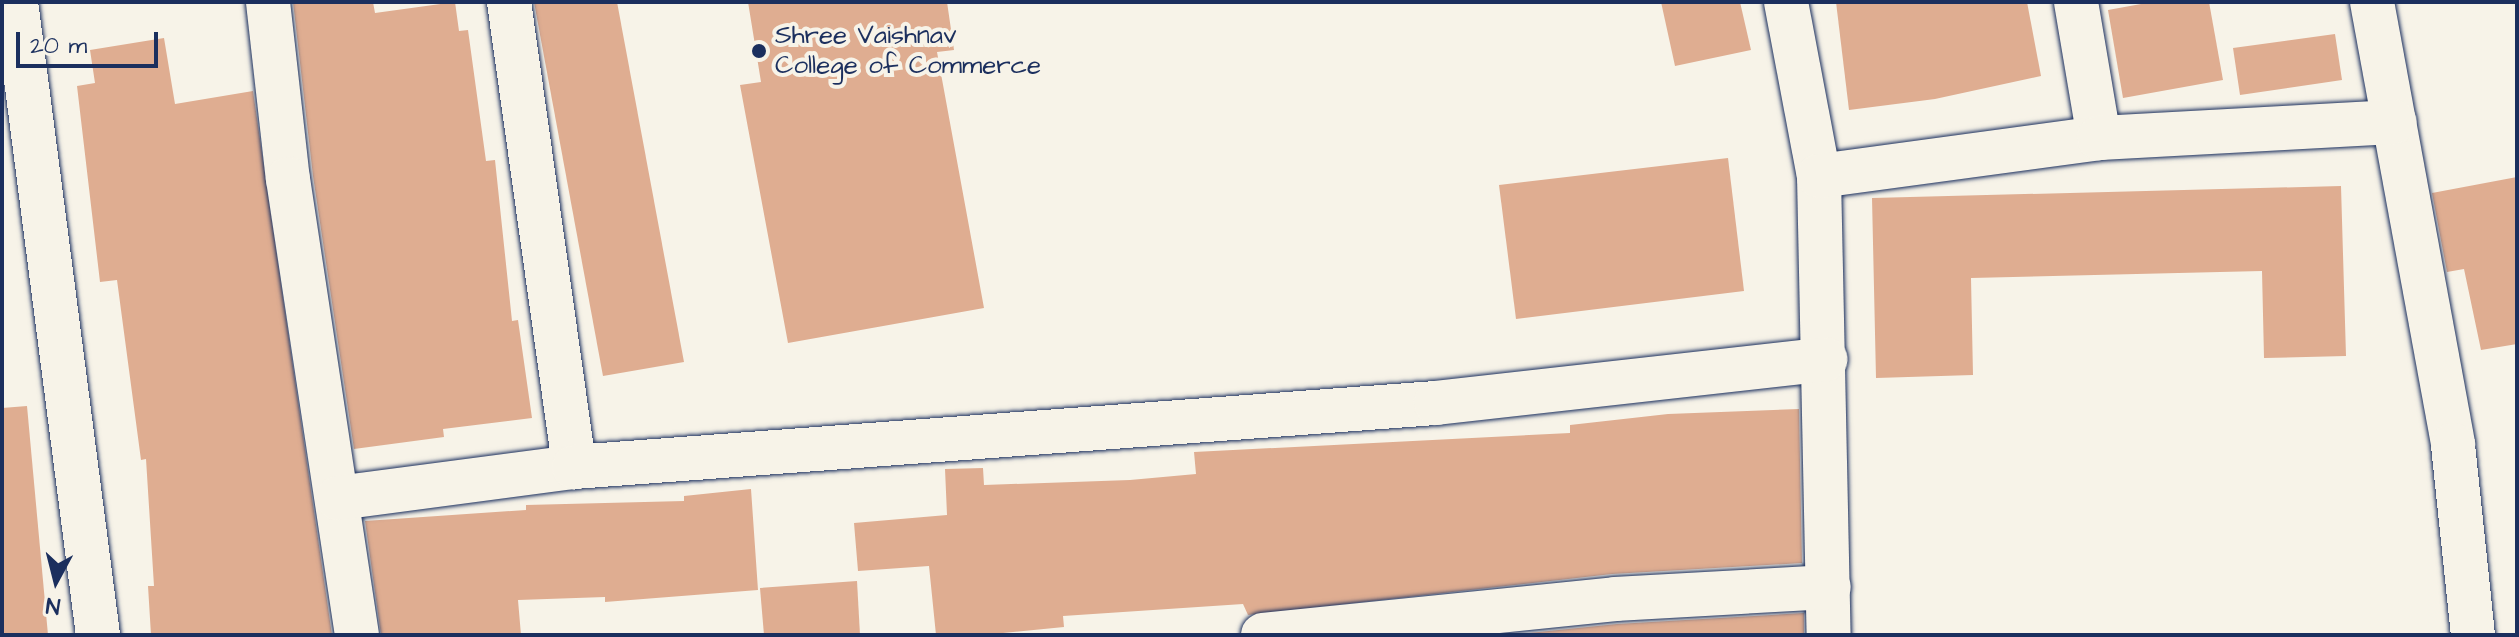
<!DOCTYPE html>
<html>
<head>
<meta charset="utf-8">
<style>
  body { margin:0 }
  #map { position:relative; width:2519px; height:637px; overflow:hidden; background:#f7f3e8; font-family:"Architects Daughter",sans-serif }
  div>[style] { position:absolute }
  .building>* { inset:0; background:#dfad91 }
  .roads { filter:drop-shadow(0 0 2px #1b2f5e) drop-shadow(0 0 2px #1b2f5e) }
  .street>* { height:44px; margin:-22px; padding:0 22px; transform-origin:22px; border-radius:22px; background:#f7f3e8 }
  .dots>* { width:22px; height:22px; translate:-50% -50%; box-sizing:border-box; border:4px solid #f7f3e8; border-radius:50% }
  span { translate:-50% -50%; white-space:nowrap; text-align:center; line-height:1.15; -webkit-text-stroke:8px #f7f3e8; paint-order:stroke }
  .poi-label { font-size:26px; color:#1b2f5e }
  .left { translate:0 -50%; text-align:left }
  .frame { position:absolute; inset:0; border:4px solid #1b2f5e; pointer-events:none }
  .north { position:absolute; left:16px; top:541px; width:80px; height:80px; -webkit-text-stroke:6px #f7f3e8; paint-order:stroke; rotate:187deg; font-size:22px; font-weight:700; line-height:32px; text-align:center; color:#1b2f5e }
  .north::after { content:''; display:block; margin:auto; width:28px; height:36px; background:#1b2f5e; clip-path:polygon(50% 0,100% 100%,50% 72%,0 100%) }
  .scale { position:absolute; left:16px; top:32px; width:142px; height:36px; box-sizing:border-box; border:4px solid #1b2f5e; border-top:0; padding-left:10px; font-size:24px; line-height:28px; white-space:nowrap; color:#1b2f5e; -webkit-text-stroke:6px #f7f3e8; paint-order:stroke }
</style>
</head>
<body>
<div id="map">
  <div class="building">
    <div style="clip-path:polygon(293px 2px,373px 2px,375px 13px,455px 2px,459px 31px,468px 30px,486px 161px,495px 160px,512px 321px,518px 320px,532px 418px,443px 429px,444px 437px,354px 449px,313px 176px)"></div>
    <div style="clip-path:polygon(534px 2px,617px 2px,684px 362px,603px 376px)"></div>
    <div style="clip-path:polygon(748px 2px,947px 2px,954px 50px,937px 52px,984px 308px,788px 343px,740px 85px,761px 82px)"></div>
    <div style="clip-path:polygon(1661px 2px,1740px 2px,1751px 50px,1675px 66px)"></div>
    <div style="clip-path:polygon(1836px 2px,2027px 2px,2041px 76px,1935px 99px,1849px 110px)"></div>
    <div style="clip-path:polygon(2152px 2px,2209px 2px,2223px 80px,2123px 98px,2108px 10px)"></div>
    <div style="clip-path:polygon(2335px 34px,2342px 80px,2240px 95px,2233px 48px)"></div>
    <div style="clip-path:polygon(164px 38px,175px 104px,253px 91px,332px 635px,151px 635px,148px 586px,154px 586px,146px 459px,141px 460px,117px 280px,100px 282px,77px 86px,95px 83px,90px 50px)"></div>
    <div style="clip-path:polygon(1728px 158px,1744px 291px,1516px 319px,1499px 185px)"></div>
    <div style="clip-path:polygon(2517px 177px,2517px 344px,2481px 350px,2464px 269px,2447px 272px,2432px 193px)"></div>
    <div style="clip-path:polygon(2341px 186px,2346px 356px,2264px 358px,2262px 271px,1971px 278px,1973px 375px,1876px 378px,1872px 198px)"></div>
    <div style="clip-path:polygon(27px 406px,48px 635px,2px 635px,2px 408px)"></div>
    <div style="clip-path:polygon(1799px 409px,1802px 563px,1612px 574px,1248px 615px,1243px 604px,1063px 616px,1064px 627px,983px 635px,936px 635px,929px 566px,858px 571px,854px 523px,947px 515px,945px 469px,983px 468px,984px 485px,1130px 480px,1196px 474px,1194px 452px,1570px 433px,1570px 425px,1668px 414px)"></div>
    <div style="clip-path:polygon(751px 489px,758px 590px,605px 602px,605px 597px,518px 600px,521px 635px,381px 635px,365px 521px,526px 510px,526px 505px,684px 501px,684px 496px)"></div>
    <div style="clip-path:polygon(857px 581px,860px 635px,764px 635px,760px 588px)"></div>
    <div style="clip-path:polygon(1804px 613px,1804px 635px,1509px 635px,1617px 624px)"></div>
  </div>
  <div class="roads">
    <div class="street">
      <div style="left:16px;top:2px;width:638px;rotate:82.62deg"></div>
      <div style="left:268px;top:2px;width:178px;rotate:83.6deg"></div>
      <div style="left:288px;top:179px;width:461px;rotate:81.4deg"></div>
      <div style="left:509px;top:2px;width:470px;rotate:82deg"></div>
      <div style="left:1786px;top:2px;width:177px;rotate:79.3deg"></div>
      <div style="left:1819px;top:176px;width:459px;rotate:88.8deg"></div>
      <div style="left:2076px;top:2px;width:138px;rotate:80.4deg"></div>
      <div style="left:2372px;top:2px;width:450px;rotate:79.6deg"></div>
      <div style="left:2453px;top:445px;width:191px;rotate:84deg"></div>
      <div style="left:1819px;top:176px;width:283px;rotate:-7.7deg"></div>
      <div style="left:2099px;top:138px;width:296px;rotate:-3.1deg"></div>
      <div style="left:338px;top:498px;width:238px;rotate:-7.5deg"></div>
      <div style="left:574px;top:467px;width:864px;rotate:-4.25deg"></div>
      <div style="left:1436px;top:403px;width:392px;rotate:-6.4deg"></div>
      <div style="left:1263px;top:635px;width:354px;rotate:-5.8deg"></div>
      <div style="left:1615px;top:599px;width:214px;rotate:-3.2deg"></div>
    </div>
  </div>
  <div class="dots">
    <div style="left:759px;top:51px;background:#1b2f5e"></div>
  </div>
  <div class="poi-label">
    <span class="left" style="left:775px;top:51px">Shree Vaishnav<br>College of Commerce</span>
  </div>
  <div class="frame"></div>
  <div class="north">N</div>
  <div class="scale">20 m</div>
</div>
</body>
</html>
